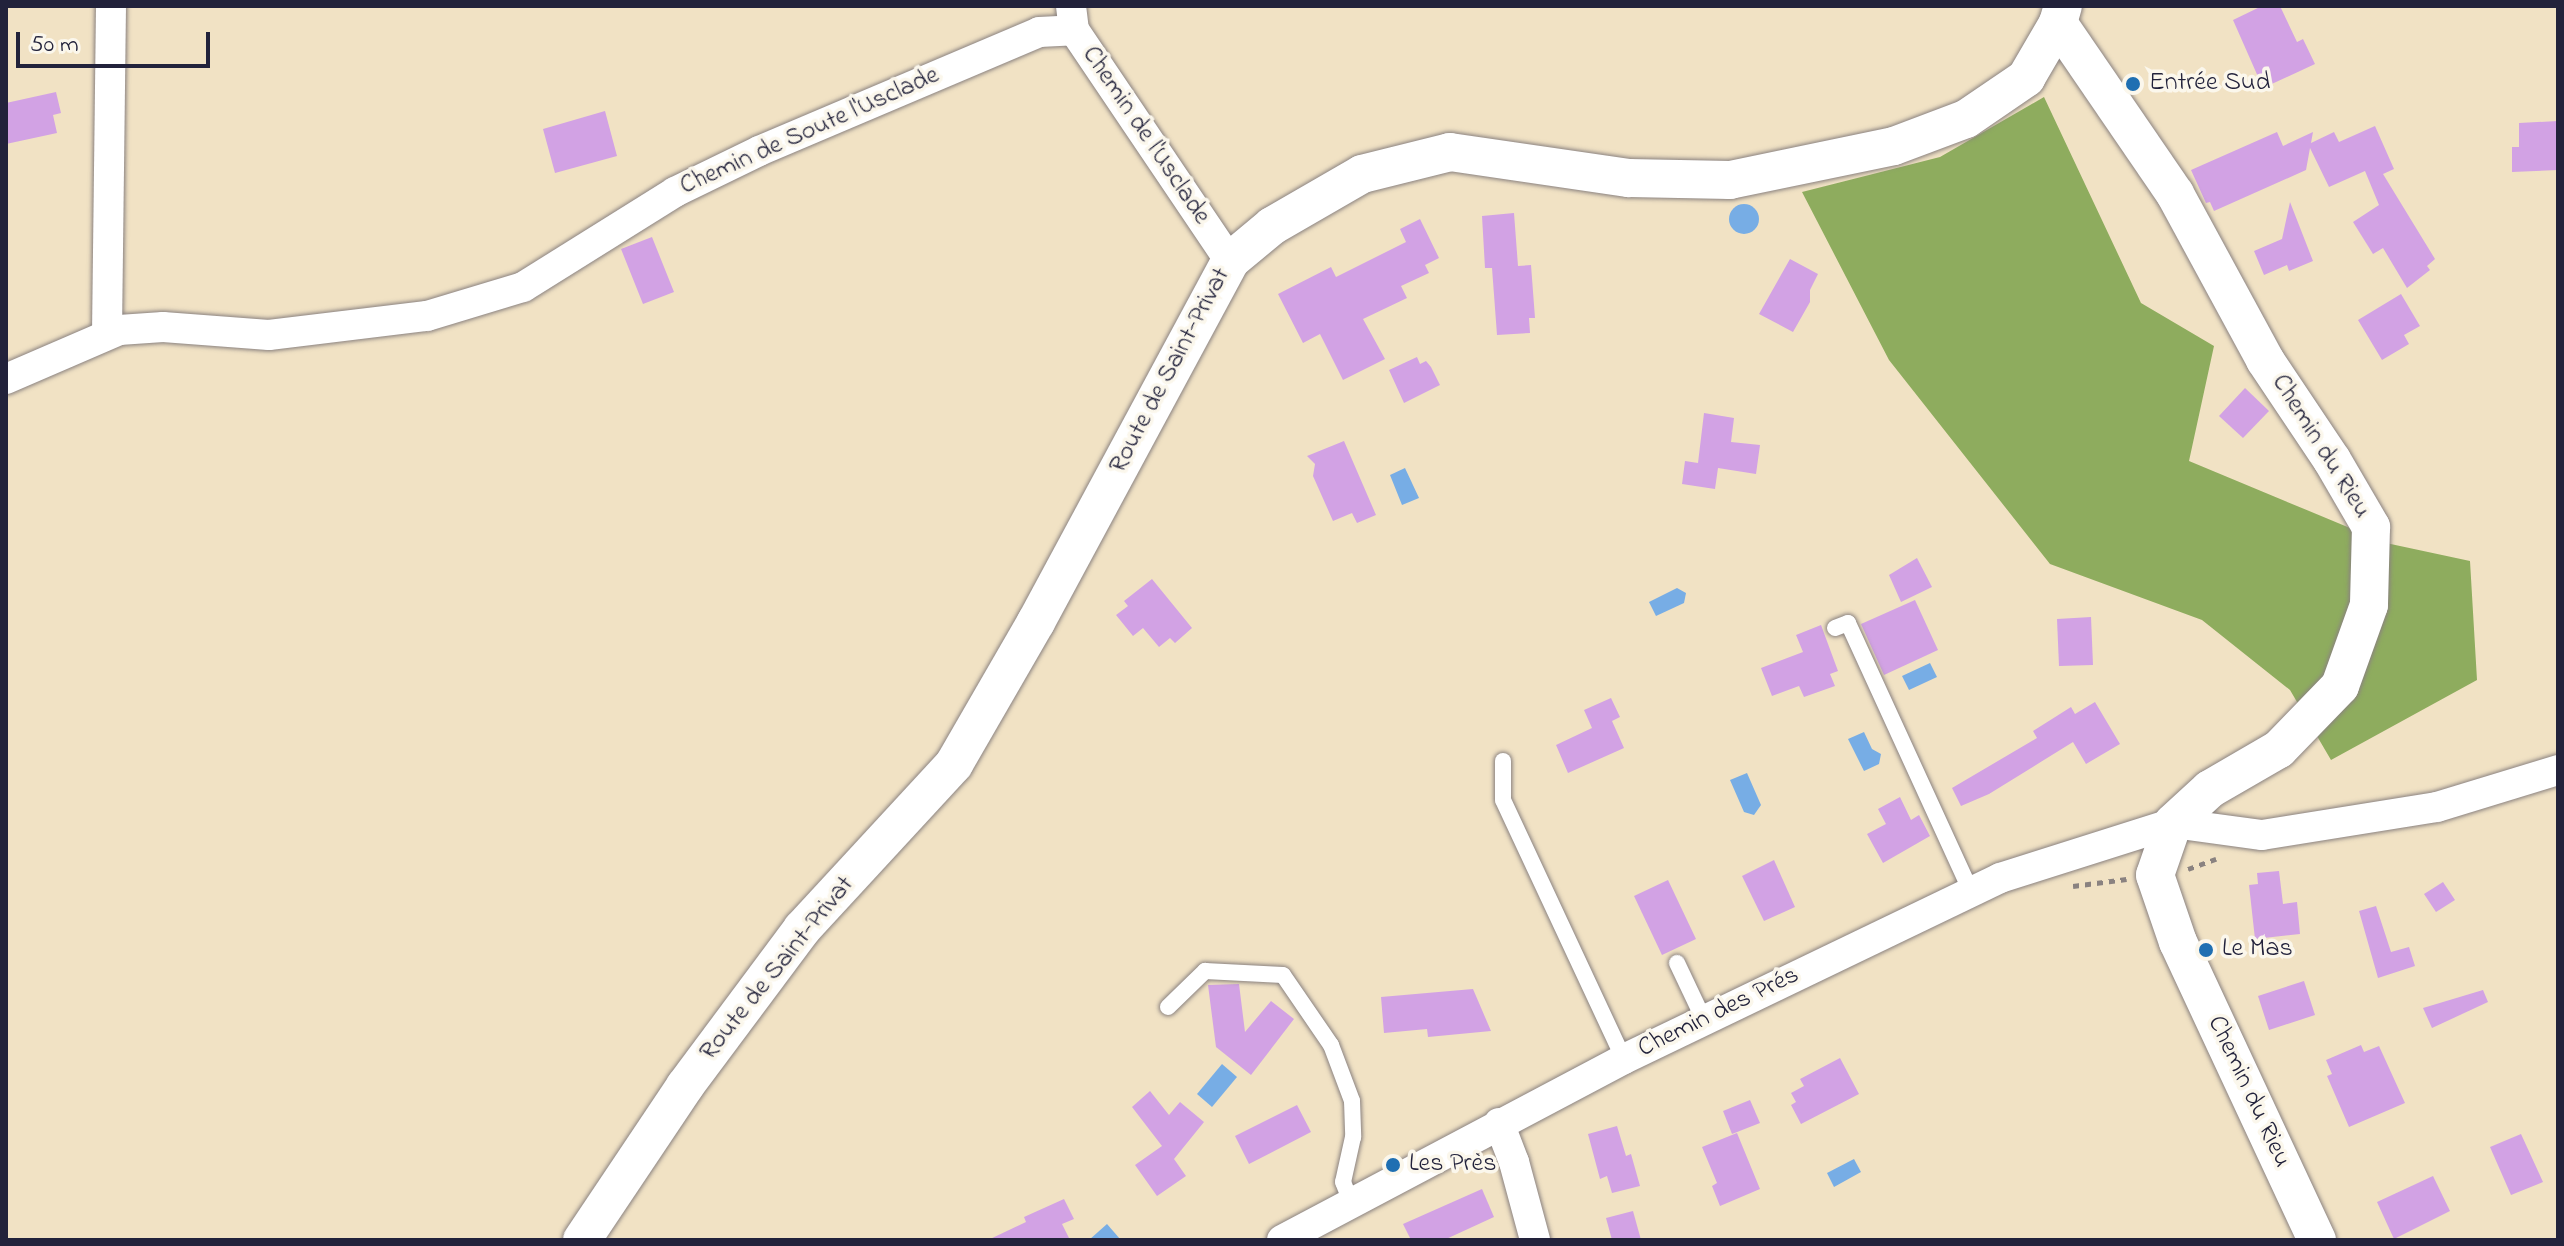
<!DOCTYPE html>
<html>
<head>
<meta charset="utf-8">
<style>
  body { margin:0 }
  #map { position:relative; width:2564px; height:1246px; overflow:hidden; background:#f1e2c4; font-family:"Indie Flower",sans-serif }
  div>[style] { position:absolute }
  .forest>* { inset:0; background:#8eac5e }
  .water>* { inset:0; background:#77ade5 }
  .round { border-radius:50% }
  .building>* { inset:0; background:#d2a2e4 }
  .path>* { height:5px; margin-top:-2.5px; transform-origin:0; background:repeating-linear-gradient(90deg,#8a8280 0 6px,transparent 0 12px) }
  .roads { filter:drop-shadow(0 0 2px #8a8280) drop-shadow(0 0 2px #8a8280) }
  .service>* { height:16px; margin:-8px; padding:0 8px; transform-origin:8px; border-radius:8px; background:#fff }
  .minor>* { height:30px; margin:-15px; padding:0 15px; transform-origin:15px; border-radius:15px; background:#fff }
  .tertiary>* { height:38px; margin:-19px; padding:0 19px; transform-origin:19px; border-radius:19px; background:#fff }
  .dots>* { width:22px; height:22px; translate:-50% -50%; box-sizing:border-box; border:4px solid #fbf7ec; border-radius:50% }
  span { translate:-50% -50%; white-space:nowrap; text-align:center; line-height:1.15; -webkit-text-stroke:7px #fbf7ec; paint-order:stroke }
  .poi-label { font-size:26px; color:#22223b }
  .left { translate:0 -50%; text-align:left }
  .street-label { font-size:26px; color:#22223b }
  .frame { position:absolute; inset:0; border:8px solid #22223b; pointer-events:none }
  .scale { position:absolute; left:16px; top:32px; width:194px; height:36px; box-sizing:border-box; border:4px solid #22223b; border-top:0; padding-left:10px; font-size:24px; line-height:28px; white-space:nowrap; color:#22223b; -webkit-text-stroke:6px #fbf7ec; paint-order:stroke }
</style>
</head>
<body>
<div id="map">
  <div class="forest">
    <div style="clip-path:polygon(2044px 97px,2141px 303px,2214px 346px,2189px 461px,2386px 543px,2470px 561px,2477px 680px,2331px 760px,2290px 690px,2202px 620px,2050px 564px,1889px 360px,1802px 192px,1940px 157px)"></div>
  </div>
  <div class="water">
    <div class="round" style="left:1729px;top:204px;width:30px;height:30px"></div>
    <div style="clip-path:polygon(1405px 468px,1419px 498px,1402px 505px,1390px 475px)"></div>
    <div style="clip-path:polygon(1677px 588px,1686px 593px,1684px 603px,1656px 616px,1649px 602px)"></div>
    <div style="clip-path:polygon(1930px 663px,1937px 677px,1909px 690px,1902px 676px)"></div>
    <div style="clip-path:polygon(1864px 732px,1872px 749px,1881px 754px,1879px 764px,1864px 771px,1848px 739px)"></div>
    <div style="clip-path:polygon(1747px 773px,1761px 805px,1754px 815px,1744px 812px,1730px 780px)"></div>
    <div style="clip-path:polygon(1222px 1064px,1237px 1077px,1212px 1107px,1197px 1094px)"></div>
    <div style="clip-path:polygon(1854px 1159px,1861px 1172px,1834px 1187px,1827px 1173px)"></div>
    <div style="clip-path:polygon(1107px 1224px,1120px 1239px,1089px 1240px)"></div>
  </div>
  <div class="building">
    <div style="clip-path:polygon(2262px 6px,2280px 6px,2297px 42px,2303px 39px,2315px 64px,2263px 88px,2233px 20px)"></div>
    <div style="clip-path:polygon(56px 92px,61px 113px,53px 115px,57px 133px,6px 144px,6px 103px)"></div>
    <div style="clip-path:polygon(605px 111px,617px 156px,555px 173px,543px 129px)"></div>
    <div style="clip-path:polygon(2558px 121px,2558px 170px,2512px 172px,2512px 147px,2519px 147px,2519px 123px)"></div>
    <div style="clip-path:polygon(2375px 126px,2394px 169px,2383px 174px,2435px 259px,2427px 266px,2430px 270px,2407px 288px,2383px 248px,2373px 254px,2353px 222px,2379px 205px,2365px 171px,2329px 187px,2310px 148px,2306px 170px,2214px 211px,2210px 202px,2206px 203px,2191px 170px,2277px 132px,2283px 146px,2313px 132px,2311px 143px,2334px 132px,2339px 142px)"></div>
    <div style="clip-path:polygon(2290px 202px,2313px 261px,2289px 271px,2287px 265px,2264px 275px,2254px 251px,2282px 239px)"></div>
    <div style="clip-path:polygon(1514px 213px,1518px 266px,1531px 265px,1535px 318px,1529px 318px,1530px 333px,1497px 335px,1492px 268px,1485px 268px,1482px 216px)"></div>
    <div style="clip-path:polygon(1420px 219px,1439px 258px,1425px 265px,1429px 273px,1401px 286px,1407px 298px,1363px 319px,1385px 359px,1343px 380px,1320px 334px,1303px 343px,1278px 294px,1331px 267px,1336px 277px,1406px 242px,1400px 229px)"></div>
    <div style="clip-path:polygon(652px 237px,674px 292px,643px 304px,621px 249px)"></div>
    <div style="clip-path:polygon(1790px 259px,1818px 274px,1810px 290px,1810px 302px,1793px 332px,1759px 314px)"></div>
    <div style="clip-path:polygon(2401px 294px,2420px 326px,2404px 335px,2409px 344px,2382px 360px,2358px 320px)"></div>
    <div style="clip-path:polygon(1417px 357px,1420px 364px,1426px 361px,1431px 367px,1440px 385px,1404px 403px,1389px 370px)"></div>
    <div style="clip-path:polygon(2245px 388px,2269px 411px,2243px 438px,2219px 416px)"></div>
    <div style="clip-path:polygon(1704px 413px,1734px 418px,1731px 442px,1760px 445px,1756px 474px,1718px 468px,1715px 489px,1682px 484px,1685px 461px,1698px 463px)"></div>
    <div style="clip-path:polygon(1344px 441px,1376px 515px,1357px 523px,1352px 513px,1333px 521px,1313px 476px,1315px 464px,1307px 456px)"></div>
    <div style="clip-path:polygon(1917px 558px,1932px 587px,1901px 602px,1889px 575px)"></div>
    <div style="clip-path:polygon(1152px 579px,1192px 628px,1175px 643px,1170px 638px,1159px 647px,1143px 628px,1133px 636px,1116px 615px,1128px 606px,1124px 601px)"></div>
    <div style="clip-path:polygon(1915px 600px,1938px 650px,1884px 675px,1861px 624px)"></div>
    <div style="clip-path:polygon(2091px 617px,2093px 665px,2059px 666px,2057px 619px)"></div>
    <div style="clip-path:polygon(1821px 625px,1838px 671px,1830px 674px,1835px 686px,1804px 697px,1799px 686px,1772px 696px,1761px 668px,1803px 652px,1796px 635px)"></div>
    <div style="clip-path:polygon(1611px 698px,1620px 717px,1612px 721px,1624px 748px,1568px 773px,1556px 745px,1592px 728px,1584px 710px)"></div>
    <div style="clip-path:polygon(2095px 702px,2120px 744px,2086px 764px,2073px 742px,1989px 794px,1961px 806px,1952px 788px,2037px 738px,2033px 731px,2071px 707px,2075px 714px)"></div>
    <div style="clip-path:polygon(1900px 797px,1911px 820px,1919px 815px,1930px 836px,1883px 863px,1867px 834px,1886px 824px,1878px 809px)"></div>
    <div style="clip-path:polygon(1774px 860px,1795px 907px,1764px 921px,1742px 876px)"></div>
    <div style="clip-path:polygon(2279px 871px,2283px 904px,2297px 902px,2300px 934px,2255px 939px,2249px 885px,2258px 884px,2257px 873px)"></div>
    <div style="clip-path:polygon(1668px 880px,1696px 939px,1662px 955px,1634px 896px)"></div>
    <div style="clip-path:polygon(2443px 882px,2455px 900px,2436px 912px,2424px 894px)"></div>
    <div style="clip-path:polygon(2376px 906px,2391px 952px,2409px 947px,2415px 966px,2378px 978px,2359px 911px)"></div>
    <div style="clip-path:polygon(2304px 981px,2315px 1015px,2269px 1030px,2258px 996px)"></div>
    <div style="clip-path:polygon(1239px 984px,1245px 1032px,1271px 1001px,1294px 1019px,1251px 1075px,1216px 1047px,1208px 985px)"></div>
    <div style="clip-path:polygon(1473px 989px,1491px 1031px,1428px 1037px,1427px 1029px,1384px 1033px,1381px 997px)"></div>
    <div style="clip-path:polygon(2483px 990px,2488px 1002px,2432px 1028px,2423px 1008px)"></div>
    <div style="clip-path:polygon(2361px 1045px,2364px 1052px,2379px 1046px,2405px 1103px,2349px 1127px,2327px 1076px,2332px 1074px,2326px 1060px)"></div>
    <div style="clip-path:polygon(1840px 1058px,1859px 1094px,1801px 1124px,1791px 1105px,1796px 1102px,1791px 1093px,1804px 1086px,1800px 1079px)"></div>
    <div style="clip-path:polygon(1150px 1091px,1169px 1115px,1180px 1102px,1204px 1122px,1174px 1159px,1186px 1176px,1157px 1196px,1135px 1165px,1162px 1146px,1132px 1107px)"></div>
    <div style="clip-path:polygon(1750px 1100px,1760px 1123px,1732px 1134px,1723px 1111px)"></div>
    <div style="clip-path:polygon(1297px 1105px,1311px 1132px,1249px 1164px,1235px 1136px)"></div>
    <div style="clip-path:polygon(1617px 1126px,1626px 1156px,1631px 1154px,1640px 1186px,1612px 1193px,1607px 1176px,1600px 1179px,1588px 1134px)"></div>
    <div style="clip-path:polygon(1737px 1133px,1760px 1189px,1720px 1206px,1712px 1186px,1717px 1183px,1702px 1147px)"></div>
    <div style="clip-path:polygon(2521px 1134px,2543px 1182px,2511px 1195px,2490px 1147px)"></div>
    <div style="clip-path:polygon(2433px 1176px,2450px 1211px,2394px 1239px,2377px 1202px)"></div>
    <div style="clip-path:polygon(1482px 1189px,1494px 1217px,1444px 1240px,1411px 1240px,1403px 1224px)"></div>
    <div style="clip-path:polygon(1064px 1199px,1074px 1219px,1062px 1224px,1070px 1240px,988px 1240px,1026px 1222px,1024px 1217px)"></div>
    <div style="clip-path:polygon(1633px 1211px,1641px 1240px,1612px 1240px,1606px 1218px)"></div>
  </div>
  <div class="path">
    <div style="left:2188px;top:869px;width:30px;rotate:-20deg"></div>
    <div style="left:2073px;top:886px;width:54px;rotate:-7.4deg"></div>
  </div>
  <div class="roads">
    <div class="service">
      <div style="left:1835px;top:628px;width:14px;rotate:-21deg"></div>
      <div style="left:1848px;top:623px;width:296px;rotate:65.4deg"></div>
      <div style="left:1503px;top:761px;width:39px;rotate:90deg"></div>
      <div style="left:1503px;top:800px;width:286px;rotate:65deg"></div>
      <div style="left:1677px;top:963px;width:63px;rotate:64.7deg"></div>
      <div style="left:1168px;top:1007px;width:52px;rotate:-44.2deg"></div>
      <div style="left:1205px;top:971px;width:78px;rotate:2.9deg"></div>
      <div style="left:1283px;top:975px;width:85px;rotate:55.6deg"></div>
      <div style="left:1331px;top:1045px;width:60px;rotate:69.4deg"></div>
      <div style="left:1352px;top:1101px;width:36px;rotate:88deg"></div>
      <div style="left:1353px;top:1137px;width:46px;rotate:102.5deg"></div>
      <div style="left:1343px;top:1182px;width:22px;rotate:68deg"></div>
    </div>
    <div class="minor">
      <div style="left:1071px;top:6px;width:24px;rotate:83deg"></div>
      <div style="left:1074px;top:30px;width:279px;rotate:56deg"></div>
      <div style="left:107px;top:333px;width:327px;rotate:-89.3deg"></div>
      <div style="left:6px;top:379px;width:123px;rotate:-23.4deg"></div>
      <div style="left:119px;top:330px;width:44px;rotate:-3.9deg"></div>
      <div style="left:163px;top:327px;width:106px;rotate:4.3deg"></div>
      <div style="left:269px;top:335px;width:159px;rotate:-6.9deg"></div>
      <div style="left:427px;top:316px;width:100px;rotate:-16.8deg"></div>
      <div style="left:523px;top:287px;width:179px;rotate:-32deg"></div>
      <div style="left:675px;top:192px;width:93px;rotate:-26deg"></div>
      <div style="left:759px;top:151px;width:304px;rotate:-23deg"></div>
      <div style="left:1039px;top:32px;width:35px;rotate:-3deg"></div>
      <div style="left:1499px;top:1123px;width:42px;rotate:69deg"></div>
      <div style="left:1514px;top:1162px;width:81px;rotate:74.9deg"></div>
      <div style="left:1282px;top:1240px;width:387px;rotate:-27.9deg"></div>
      <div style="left:1624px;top:1059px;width:417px;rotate:-25.7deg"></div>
      <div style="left:2000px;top:878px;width:182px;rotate:-17.6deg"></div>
      <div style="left:2173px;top:823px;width:90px;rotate:7.7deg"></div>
      <div style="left:2262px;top:835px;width:177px;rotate:-9.1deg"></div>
      <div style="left:2437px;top:807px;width:127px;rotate:-17deg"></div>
    </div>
    <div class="tertiary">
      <div style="left:2058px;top:23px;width:207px;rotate:55.6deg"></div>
      <div style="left:2175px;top:194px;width:189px;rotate:61.5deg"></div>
      <div style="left:2265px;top:360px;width:120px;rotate:56.2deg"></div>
      <div style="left:2332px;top:460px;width:78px;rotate:59.8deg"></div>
      <div style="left:2371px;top:527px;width:78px;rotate:91.5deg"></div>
      <div style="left:2369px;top:605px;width:86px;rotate:109.7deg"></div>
      <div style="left:2340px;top:686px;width:88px;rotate:134.1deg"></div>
      <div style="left:2279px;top:749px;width:80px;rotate:149.9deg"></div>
      <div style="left:2210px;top:789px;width:50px;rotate:137.4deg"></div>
      <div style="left:2173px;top:823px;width:55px;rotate:109.1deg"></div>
      <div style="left:2155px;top:875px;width:71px;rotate:71.1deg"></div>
      <div style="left:2178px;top:942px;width:329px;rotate:65deg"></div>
      <div style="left:582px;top:1240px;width:185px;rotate:-56.2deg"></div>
      <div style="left:685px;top:1086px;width:196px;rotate:-53.3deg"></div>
      <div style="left:802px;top:929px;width:224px;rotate:-47.3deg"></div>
      <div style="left:954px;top:764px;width:164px;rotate:-60deg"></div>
      <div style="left:1036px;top:622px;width:410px;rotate:-61.7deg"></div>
      <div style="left:1230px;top:261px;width:55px;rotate:-39.8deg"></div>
      <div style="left:1272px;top:226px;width:104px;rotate:-30deg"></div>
      <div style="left:1362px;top:174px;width:91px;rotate:-14deg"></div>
      <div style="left:1450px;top:152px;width:181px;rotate:8.3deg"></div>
      <div style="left:1629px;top:178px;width:101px;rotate:1.1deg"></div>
      <div style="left:1730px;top:180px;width:167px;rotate:-11.7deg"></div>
      <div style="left:1894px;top:146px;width:77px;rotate:-20.6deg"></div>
      <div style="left:1966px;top:119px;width:73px;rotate:-34.3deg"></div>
      <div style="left:2026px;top:78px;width:64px;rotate:-59.8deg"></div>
      <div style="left:2058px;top:23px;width:18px;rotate:-74deg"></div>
    </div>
  </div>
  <div class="dots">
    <div style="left:2133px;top:84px;background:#1f6fb2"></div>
    <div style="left:2206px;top:950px;background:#1f6fb2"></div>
    <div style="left:1393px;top:1165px;background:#1f6fb2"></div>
  </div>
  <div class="poi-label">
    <span class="left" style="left:2149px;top:84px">Entrée Sud</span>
    <span class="left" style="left:2222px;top:950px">Le Mas</span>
    <span class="left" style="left:1409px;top:1165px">Les Près</span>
  </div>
  <div class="street-label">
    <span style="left:810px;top:132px;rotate:-24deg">Chemin de Soute l'Usclade</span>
    <span style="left:1145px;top:136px;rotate:56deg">Chemin de l'Usclade</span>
    <span style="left:1171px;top:371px;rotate:-62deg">Route de Saint-Privat</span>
    <span style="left:2320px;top:447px;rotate:58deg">Chemin du Rieu</span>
    <span style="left:778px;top:969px;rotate:-51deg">Route de Saint-Privat</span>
    <span style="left:1719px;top:1013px;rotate:-26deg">Chemin des Prés</span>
    <span style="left:2248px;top:1092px;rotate:65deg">Chemin du Rieu</span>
  </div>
  <div class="frame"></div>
  <div class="scale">50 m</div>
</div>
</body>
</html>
